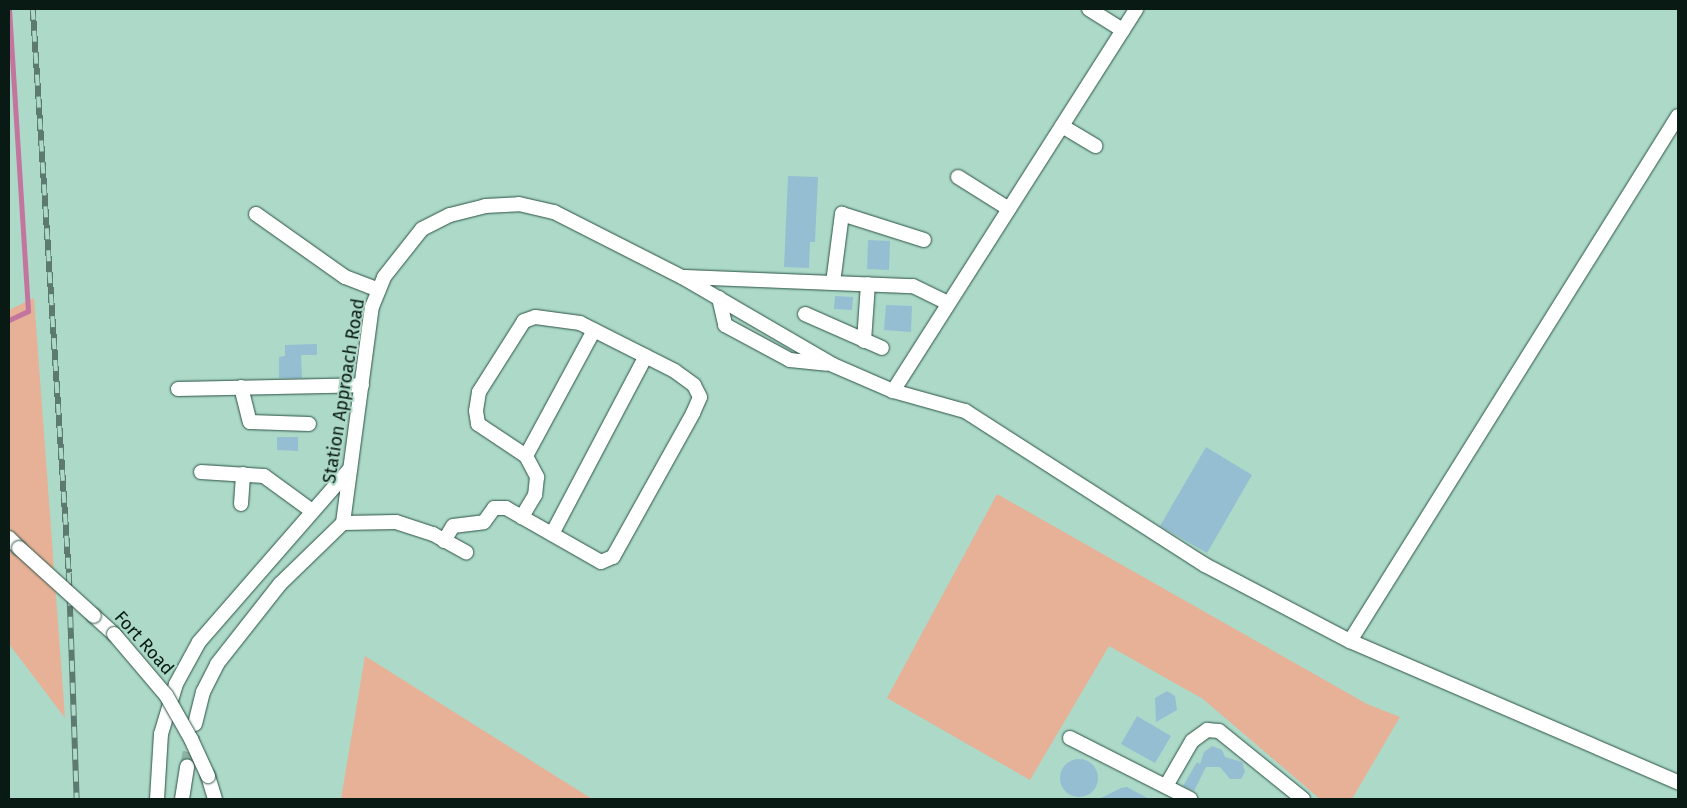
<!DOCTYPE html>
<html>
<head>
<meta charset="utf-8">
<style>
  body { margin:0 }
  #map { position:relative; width:1687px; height:808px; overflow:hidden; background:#add9c8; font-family:"Fira Sans",sans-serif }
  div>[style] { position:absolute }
  .green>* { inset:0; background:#e6b196 }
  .stream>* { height:4.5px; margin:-2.25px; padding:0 2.25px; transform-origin:2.25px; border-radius:2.25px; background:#c3759d }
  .building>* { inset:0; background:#95bed2 }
  .round { border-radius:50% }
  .minor-tunnel>* { height:14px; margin-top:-7px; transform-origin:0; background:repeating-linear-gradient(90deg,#8cb3a4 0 14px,transparent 0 21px) }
  .roads { filter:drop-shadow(0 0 1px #2a5244) drop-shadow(0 0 1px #2a5244) }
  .minor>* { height:14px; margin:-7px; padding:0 7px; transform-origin:7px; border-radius:7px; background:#fff }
  .rail>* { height:5.5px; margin-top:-2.75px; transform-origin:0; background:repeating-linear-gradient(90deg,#add9c8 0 11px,#5c7a6f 0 22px); box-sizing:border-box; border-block:1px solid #5c7a6f }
  .bridges { filter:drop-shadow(0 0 1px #2a5244) drop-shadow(0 0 1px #2a5244) }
  .minor-bridge>* { height:14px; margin:-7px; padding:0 7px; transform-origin:7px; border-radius:7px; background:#fff }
  span { translate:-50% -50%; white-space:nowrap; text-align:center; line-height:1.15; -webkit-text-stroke:4px #add9c8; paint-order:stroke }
  .street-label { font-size:18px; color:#091a14 }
  .frame { position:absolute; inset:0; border:10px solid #091a14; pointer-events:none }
</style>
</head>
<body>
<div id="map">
  <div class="green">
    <div style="clip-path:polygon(34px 298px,65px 718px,9px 644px,9px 310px)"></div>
    <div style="clip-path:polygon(997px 494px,1367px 704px,1400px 717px,1352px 799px,1320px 799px,1203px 699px,1109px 646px,1030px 780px,887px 698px)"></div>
    <div style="clip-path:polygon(365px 656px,592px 799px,341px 799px)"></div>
  </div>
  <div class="stream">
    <div style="left:9px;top:320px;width:21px;rotate:-25deg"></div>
    <div style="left:28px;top:311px;width:303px;rotate:-93.6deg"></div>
  </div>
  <div class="building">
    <div style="clip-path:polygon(788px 176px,818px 177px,815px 242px,810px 242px,809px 268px,784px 267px)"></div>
    <div style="clip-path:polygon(868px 240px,890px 241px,889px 270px,867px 269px)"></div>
    <div style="clip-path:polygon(835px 296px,853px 297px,852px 310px,834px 309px)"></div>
    <div style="clip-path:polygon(886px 305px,912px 306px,911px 332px,884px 330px)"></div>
    <div style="clip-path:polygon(317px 344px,317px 355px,301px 355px,302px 378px,279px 378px,279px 357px,285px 356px,285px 345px)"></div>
    <div style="clip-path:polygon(277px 437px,298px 437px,298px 451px,277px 450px)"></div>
    <div style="clip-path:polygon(1206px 447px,1252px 475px,1207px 553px,1160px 526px)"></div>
    <div style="clip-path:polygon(1167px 691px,1175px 696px,1177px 710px,1156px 722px,1155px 698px)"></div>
    <div style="clip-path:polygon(1137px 716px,1171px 736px,1155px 763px,1121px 744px)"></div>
    <div style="clip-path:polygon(1212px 746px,1222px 750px,1225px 757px,1242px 762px,1245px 772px,1241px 779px,1230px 779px,1220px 767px,1206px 767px,1194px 791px,1183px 786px,1197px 762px,1200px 764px,1204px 752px)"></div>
    <div class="round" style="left:1060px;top:759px;width:38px;height:38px"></div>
    <div style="clip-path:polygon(1127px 787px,1149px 799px,1099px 799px,1121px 788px)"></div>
  </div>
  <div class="minor-tunnel">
    <div style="left:187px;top:766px;width:32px;rotate:-79deg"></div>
  </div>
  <div class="roads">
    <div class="minor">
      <div style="left:1089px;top:9px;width:40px;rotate:32deg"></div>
      <div style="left:1062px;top:126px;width:39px;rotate:31deg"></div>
      <div style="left:958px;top:177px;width:60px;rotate:32.1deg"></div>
      <div style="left:256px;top:214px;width:109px;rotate:35.3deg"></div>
      <div style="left:345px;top:277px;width:36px;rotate:21deg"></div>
      <div style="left:685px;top:277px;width:228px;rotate:2.3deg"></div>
      <div style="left:913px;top:286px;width:39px;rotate:26deg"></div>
      <div style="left:833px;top:283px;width:70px;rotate:-82.6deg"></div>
      <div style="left:842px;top:214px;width:86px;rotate:17.6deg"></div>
      <div style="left:719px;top:298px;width:28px;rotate:77deg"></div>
      <div style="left:725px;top:325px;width:74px;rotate:28.3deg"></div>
      <div style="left:790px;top:360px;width:37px;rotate:6deg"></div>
      <div style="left:805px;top:314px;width:84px;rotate:23.8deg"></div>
      <div style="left:864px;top:341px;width:57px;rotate:-86deg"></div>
      <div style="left:241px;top:387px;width:36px;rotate:76deg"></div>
      <div style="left:250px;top:422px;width:59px;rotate:1.9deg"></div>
      <div style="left:178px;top:389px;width:184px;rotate:-1.2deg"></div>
      <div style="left:893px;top:391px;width:453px;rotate:-57.5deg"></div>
      <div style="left:526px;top:456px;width:143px;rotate:-61.6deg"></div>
      <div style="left:201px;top:472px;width:63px;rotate:3.6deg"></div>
      <div style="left:264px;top:476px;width:59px;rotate:36.1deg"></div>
      <div style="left:241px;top:504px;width:30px;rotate:-86deg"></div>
      <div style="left:343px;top:523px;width:218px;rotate:-82.4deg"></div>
      <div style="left:372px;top:307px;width:32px;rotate:-68deg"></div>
      <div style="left:384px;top:277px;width:61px;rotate:-51.6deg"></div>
      <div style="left:422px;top:229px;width:31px;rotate:-27deg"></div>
      <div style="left:450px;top:215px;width:36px;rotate:-14deg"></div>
      <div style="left:485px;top:206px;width:34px;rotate:-3deg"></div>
      <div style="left:519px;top:204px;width:36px;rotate:13deg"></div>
      <div style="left:554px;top:212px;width:144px;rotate:26.9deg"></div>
      <div style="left:682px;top:277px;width:175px;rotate:30.2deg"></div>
      <div style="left:833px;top:365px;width:65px;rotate:23.4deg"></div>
      <div style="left:893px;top:391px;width:75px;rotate:15.5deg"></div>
      <div style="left:965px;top:411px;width:285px;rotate:32.7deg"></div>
      <div style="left:1205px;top:565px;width:164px;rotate:27.7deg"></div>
      <div style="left:1350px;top:641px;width:357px;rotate:23.3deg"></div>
      <div style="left:552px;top:534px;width:201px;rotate:-62.2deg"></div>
      <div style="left:9px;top:538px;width:14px;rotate:45deg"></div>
      <div style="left:444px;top:541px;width:17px;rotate:-59deg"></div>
      <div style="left:453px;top:526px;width:31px;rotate:-7deg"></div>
      <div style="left:484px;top:522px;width:17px;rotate:-54deg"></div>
      <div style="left:494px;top:508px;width:12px"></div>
      <div style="left:506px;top:508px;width:109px;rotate:29.6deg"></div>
      <div style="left:601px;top:562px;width:13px;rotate:-23deg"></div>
      <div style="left:613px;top:557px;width:165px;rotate:-60.9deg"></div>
      <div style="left:693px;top:413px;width:17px;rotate:-66deg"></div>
      <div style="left:700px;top:397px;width:13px;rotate:-117deg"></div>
      <div style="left:694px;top:385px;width:24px;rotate:-144deg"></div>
      <div style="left:675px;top:371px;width:106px;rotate:-153.2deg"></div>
      <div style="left:580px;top:323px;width:45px;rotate:-172.4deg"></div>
      <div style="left:535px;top:317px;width:12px;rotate:160deg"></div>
      <div style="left:524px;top:321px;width:84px;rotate:122.4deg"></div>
      <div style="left:479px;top:392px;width:19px;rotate:99deg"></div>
      <div style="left:476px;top:411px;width:13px;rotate:81deg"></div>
      <div style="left:478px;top:424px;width:58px;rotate:33.7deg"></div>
      <div style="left:526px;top:456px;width:24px;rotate:62deg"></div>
      <div style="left:537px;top:477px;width:18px;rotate:96deg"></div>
      <div style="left:535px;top:495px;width:26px;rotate:121deg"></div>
      <div style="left:94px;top:616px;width:27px;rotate:42deg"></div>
      <div style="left:1350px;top:641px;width:619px;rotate:-58deg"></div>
      <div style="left:195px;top:724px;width:33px;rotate:-76deg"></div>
      <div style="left:203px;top:692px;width:31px;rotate:-63deg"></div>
      <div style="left:217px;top:664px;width:102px;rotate:-51.8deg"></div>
      <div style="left:280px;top:584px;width:88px;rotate:-44.1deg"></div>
      <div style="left:343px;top:523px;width:53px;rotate:-1.1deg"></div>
      <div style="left:396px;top:522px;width:39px;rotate:18deg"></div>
      <div style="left:433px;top:534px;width:38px;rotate:29deg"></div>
      <div style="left:1070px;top:738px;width:135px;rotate:26.9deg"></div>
      <div style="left:208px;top:776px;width:24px;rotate:73deg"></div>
      <div style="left:1166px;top:786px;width:52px;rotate:-60deg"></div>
      <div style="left:1192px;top:741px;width:19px;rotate:-36deg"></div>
      <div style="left:1207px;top:730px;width:12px;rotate:5deg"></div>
      <div style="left:1219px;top:731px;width:108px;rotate:39deg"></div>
      <div style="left:157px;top:799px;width:65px;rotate:-86.5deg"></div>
      <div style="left:161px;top:734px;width:52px;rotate:-73.3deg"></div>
      <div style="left:176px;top:684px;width:48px;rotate:-61.3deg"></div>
      <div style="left:199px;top:642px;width:230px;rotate:-48.9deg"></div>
      <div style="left:182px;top:799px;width:33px;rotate:-81deg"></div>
    </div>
  </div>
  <div class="rail">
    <div style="left:33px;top:9px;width:565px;rotate:86.35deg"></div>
    <div style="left:69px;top:573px;width:226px;rotate:88deg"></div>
  </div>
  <div class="bridges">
    <div class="minor-bridge">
      <div style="left:19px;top:548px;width:101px;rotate:42.2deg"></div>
      <div style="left:114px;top:634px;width:80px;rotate:49.6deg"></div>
      <div style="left:166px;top:695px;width:51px;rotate:60.4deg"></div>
      <div style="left:191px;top:739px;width:41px;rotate:65.3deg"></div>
    </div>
  </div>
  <div class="street-label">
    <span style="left:344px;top:391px;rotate:-81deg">Station Approach Road</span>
    <span style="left:144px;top:643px;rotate:48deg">Fort Road</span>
  </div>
  <div class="frame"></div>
</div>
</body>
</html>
